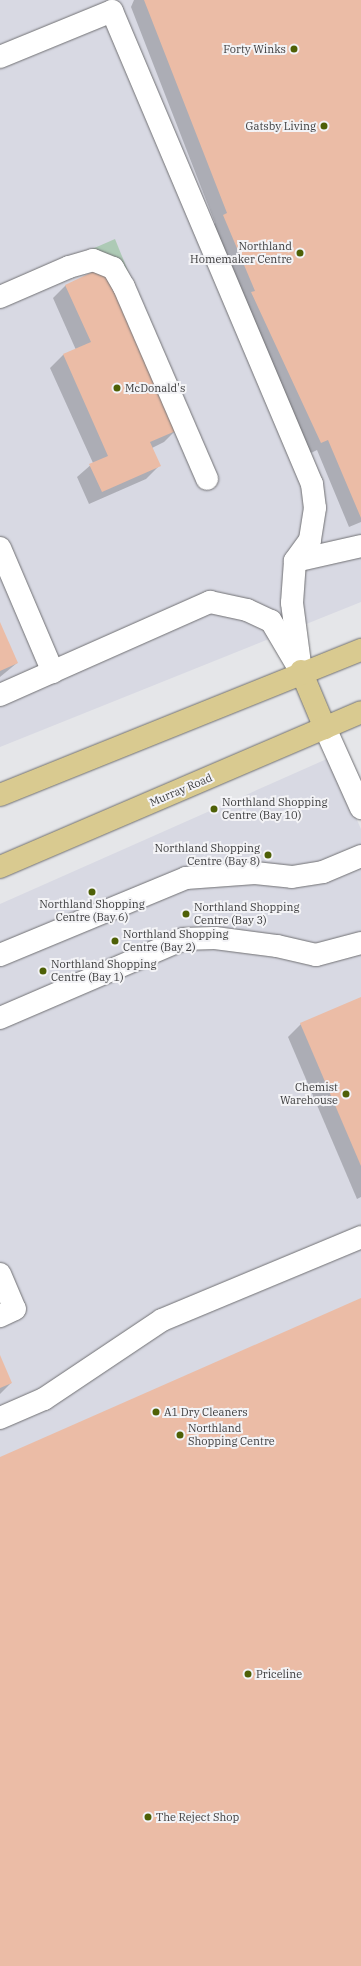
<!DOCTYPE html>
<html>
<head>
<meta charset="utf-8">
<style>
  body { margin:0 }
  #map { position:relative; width:361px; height:1966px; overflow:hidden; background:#e5e6e9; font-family:"IBM Plex Serif",serif }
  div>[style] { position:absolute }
  .built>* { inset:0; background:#d8d9e3 }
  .green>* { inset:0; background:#adcab5 }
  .shadow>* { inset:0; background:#0003 }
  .building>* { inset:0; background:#ebbca6 }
  .roads { filter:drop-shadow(0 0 1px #707073) drop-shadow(0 0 1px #707073) }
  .minor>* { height:22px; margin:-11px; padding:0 11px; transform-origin:11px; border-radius:11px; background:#fff }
  .major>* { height:22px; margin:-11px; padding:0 11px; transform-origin:11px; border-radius:11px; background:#d9ca90 }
  .dots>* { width:11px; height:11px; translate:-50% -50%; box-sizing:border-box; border:2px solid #f3f3f6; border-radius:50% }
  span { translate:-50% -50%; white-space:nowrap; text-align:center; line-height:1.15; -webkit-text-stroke:4px #f3f3f6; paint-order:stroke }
  .poi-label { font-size:11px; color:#3c3c3d }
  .right { translate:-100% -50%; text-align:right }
  .left { translate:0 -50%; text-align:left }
  .street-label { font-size:11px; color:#3c3c3d }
</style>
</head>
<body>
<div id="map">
  <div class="built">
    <div style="clip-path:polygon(0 0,361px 0,361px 602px,0 747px)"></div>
    <div style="clip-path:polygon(329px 758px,361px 829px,361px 1966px,0 1966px,0 904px)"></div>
  </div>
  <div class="green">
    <div style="clip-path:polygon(115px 239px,130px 276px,76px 256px)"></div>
  </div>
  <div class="shadow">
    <div style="clip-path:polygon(134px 0,361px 0,361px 522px,349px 527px,317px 450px,309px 454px,212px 227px,215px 223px,131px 7px)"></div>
    <div style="clip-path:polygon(66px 285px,177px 429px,164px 442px,152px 448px,159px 466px,146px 479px,89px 504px,77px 477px,93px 463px,50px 368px,63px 355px,76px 350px,53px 298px)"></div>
    <div style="clip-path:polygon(0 624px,17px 663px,0 677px)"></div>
    <div style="clip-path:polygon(361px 998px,361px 1197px,357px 1199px,288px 1037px,301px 1024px)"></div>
    <div style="clip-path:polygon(0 1358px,11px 1383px,0 1394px)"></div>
  </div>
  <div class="building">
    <div style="clip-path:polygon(144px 0,361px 0,361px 518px,328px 440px,321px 443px,251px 292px,255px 291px,223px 215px,227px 213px)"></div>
    <div style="clip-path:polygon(105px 266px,178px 430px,150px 442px,161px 466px,102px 492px,89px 464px,108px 456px,63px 354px,91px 342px,65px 285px)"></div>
    <div style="clip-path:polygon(0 622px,18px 663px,0 671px)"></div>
    <div style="clip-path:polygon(361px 997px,361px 1166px,300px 1023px)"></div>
    <div style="clip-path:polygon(361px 1298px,361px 1966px,0 1966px,0 1457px)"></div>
    <div style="clip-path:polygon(0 1355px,12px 1383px,0 1388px)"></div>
  </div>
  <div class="roads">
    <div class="minor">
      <div style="left:0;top:57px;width:121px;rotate:-22.3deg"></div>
      <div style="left:112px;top:11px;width:514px;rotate:67.08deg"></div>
      <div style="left:312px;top:484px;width:24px;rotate:83deg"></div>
      <div style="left:315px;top:508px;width:32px;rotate:99deg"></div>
      <div style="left:310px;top:540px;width:26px;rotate:126deg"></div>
      <div style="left:295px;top:561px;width:42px;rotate:94.1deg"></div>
      <div style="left:292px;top:603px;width:69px;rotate:82.5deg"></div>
      <div style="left:0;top:297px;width:75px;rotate:-23.5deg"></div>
      <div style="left:69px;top:267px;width:25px;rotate:-16deg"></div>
      <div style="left:93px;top:260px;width:22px;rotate:22deg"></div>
      <div style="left:113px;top:268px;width:22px;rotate:60deg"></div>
      <div style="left:124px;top:287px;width:209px;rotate:66.6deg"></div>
      <div style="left:0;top:548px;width:135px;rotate:66.9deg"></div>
      <div style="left:295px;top:561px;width:68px;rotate:-12.8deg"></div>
      <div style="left:0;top:695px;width:230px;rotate:-23.9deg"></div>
      <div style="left:210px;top:602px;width:38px;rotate:12deg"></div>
      <div style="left:247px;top:610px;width:26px;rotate:25deg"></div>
      <div style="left:271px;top:621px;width:51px;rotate:59.4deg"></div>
      <div style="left:325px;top:728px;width:88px;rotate:65.8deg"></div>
      <div style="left:0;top:955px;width:201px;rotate:-22.5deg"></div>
      <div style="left:186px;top:878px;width:69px;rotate:-4.1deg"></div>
      <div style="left:255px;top:873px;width:37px;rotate:6deg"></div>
      <div style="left:292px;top:877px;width:31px;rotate:-9deg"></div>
      <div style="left:323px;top:872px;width:41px;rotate:-22.8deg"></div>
      <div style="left:0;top:1018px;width:199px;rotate:-23.3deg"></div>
      <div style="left:183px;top:939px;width:32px;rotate:-2deg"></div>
      <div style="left:215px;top:938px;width:63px;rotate:7.4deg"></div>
      <div style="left:277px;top:946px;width:40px;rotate:13deg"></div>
      <div style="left:316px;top:955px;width:47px;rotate:-14.9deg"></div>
      <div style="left:0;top:1274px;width:38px;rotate:67deg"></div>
      <div style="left:15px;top:1309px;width:17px;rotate:155deg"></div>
      <div style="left:0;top:1418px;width:48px;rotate:-23.4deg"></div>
      <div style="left:44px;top:1399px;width:142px;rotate:-33.8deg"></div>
      <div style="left:162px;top:1320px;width:216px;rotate:-22.6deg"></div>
    </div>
    <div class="major">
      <div style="left:301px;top:671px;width:62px;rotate:67.2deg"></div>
      <div style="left:0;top:795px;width:389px;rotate:-21.9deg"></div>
      <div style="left:0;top:867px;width:393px;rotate:-23.2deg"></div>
    </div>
  </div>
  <div class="dots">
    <div style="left:294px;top:49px;background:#4e6006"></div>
    <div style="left:324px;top:126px;background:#4e6006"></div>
    <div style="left:300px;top:253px;background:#4e6006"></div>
    <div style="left:117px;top:388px;background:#4e6006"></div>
    <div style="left:214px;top:809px;background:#4e6006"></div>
    <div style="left:268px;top:855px;background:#4e6006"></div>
    <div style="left:92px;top:892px;background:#4e6006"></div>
    <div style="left:186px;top:914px;background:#4e6006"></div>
    <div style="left:115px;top:941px;background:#4e6006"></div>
    <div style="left:43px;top:971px;background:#4e6006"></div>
    <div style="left:346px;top:1094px;background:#4e6006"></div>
    <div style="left:156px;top:1412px;background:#4e6006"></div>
    <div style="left:180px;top:1435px;background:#4e6006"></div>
    <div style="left:248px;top:1674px;background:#4e6006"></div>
    <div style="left:148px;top:1817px;background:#4e6006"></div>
  </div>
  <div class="poi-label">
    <span class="right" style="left:286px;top:49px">Forty Winks</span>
    <span class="right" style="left:316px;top:126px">Gatsby Living</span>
    <span class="right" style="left:292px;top:253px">Northland<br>Homemaker Centre</span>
    <span class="left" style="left:125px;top:388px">McDonald's</span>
    <span class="left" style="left:222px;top:809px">Northland Shopping<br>Centre (Bay 10)</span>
    <span class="right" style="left:260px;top:855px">Northland Shopping<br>Centre (Bay 8)</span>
    <span style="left:92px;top:911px">Northland Shopping<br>Centre (Bay 6)</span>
    <span class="left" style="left:194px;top:914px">Northland Shopping<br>Centre (Bay 3)</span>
    <span class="left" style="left:123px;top:941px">Northland Shopping<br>Centre (Bay 2)</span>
    <span class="left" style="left:51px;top:971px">Northland Shopping<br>Centre (Bay 1)</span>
    <span class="right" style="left:338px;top:1094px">Chemist<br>Warehouse</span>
    <span class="left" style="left:164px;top:1412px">A1 Dry Cleaners</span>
    <span class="left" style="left:188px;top:1435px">Northland<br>Shopping Centre</span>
    <span class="left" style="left:256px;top:1674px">Priceline</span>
    <span class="left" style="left:156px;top:1817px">The Reject Shop</span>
  </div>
  <div class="street-label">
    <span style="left:181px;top:790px;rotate:-23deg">Murray Road</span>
  </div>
</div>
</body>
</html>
